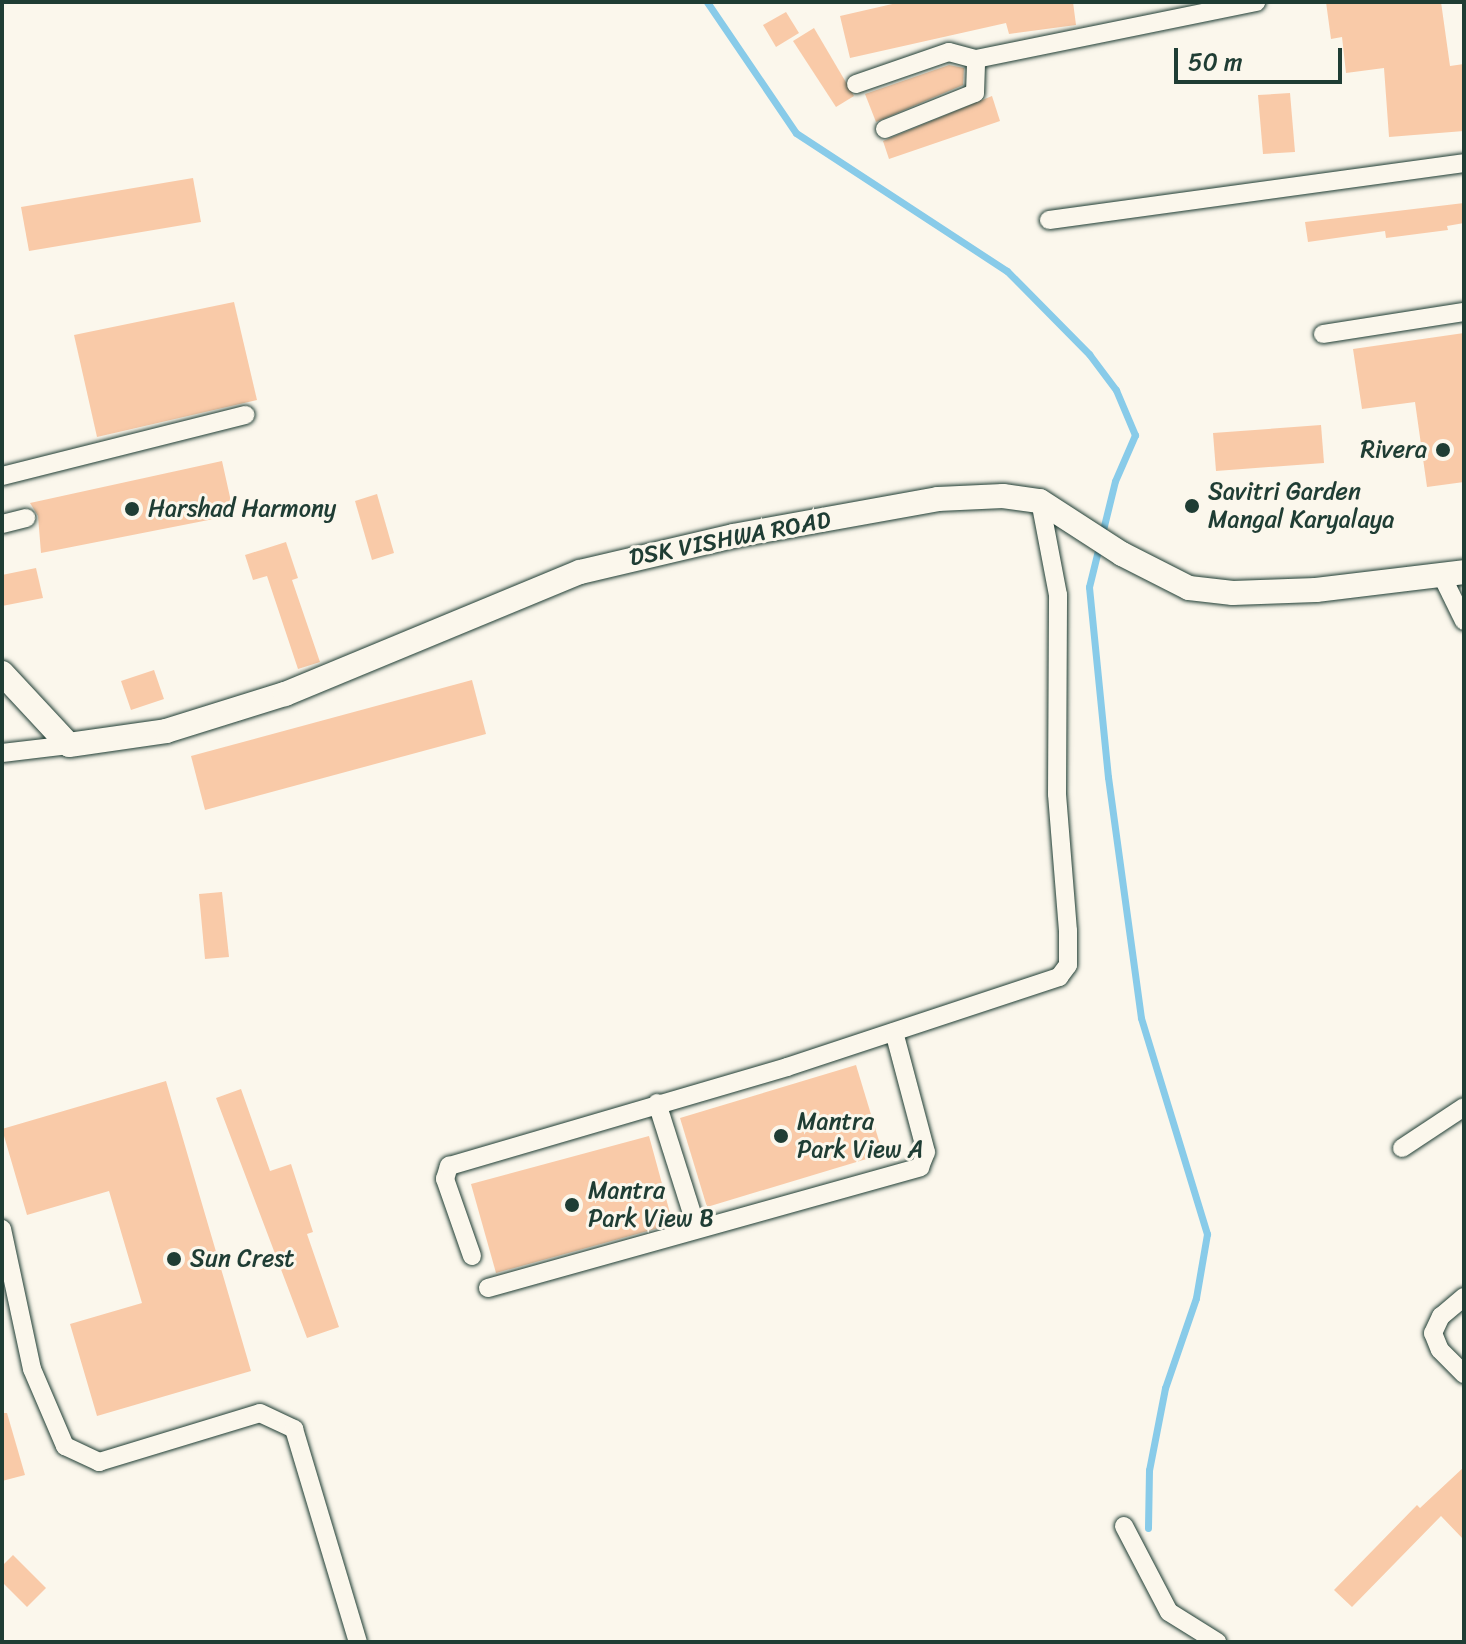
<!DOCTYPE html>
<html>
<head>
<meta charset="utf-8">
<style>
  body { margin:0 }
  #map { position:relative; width:1466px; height:1644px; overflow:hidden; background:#fbf7ec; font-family:Sriracha,sans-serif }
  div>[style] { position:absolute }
  .stream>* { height:7px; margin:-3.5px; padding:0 3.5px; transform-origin:3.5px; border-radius:3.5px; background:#88cbe9 }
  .building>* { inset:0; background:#f9caa8 }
  .roads { filter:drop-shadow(0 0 2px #1f3d34) drop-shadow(0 0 2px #1f3d34) }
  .minor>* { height:18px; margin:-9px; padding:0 9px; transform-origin:9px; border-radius:9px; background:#fbf7ec }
  .tertiary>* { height:24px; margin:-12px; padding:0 12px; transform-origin:12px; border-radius:12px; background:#fbf7ec }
  .dots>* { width:22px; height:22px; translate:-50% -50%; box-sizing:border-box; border:4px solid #fbf7ec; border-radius:50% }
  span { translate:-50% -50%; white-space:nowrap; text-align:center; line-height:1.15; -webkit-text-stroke:6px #fbf7ec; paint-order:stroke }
  .poi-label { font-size:24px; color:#1f3d34 }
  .right { translate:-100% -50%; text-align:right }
  .left { translate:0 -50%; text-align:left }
  .street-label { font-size:24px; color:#1f3d34 }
  .frame { position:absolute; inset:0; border:4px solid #1f3d34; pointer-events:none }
  .scale { position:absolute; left:1174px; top:48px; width:168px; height:36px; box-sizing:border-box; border:4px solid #1f3d34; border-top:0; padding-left:10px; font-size:24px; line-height:28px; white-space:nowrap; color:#1f3d34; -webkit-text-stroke:6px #fbf7ec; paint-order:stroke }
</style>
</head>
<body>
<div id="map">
  <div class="stream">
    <div style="left:707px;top:2px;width:158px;rotate:55.8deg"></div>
    <div style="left:796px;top:133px;width:252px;rotate:33.2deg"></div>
    <div style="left:1007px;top:271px;width:117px;rotate:45.3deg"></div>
    <div style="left:1089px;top:354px;width:45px;rotate:53.1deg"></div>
    <div style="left:1116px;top:390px;width:49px;rotate:67.1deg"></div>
    <div style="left:1135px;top:435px;width:50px;rotate:113.5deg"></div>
    <div style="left:1115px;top:481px;width:109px;rotate:103.8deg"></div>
    <div style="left:1089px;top:587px;width:191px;rotate:84.3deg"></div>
    <div style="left:1108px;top:777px;width:243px;rotate:82.2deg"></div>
    <div style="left:1141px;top:1018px;width:226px;rotate:73deg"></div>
    <div style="left:1207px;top:1234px;width:65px;rotate:99.8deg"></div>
    <div style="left:1196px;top:1298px;width:95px;rotate:109deg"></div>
    <div style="left:1165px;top:1388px;width:84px;rotate:101deg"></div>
    <div style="left:1149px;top:1470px;width:58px;rotate:91deg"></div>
  </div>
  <div class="building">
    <div style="clip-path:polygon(901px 2px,1073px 2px,1076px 25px,1009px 34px,1006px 23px,850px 58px,840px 16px)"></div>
    <div style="clip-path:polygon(1326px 2px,1441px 2px,1450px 66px,1464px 64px,1464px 131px,1389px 137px,1384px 68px,1346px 73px,1342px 37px,1331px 39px)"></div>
    <div style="clip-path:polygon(786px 12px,799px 33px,776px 47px,763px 25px)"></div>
    <div style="clip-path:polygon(814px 28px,854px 96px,836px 107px,793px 41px)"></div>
    <div style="clip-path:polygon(949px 65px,964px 68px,963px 85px,876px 122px,865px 94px)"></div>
    <div style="clip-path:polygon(1290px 93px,1295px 152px,1263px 154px,1258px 95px)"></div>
    <div style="clip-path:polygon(992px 96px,1000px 121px,889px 159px,883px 141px)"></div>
    <div style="clip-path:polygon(193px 178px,201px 222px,29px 251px,21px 207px)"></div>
    <div style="clip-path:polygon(1464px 203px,1464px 223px,1447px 226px,1448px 230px,1386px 238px,1385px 231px,1308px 242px,1305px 222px)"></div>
    <div style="clip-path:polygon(234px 302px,257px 400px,97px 437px,74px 335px)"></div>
    <div style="clip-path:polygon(1464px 333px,1464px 482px,1427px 487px,1415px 402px,1362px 409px,1353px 349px)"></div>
    <div style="clip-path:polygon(1321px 425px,1324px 463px,1216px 471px,1213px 433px)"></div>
    <div style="clip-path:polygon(222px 461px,234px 515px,41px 553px,38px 516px,30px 503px)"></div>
    <div style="clip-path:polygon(377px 494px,394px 553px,372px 560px,355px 501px)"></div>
    <div style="clip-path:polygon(286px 542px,298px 578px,292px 580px,320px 662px,298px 669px,267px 576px,253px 580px,245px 555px)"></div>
    <div style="clip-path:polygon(36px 568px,43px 598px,2px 606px,2px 575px)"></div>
    <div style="clip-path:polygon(154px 670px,164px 699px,131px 710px,121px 681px)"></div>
    <div style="clip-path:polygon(472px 680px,486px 734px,205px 810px,191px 756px)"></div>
    <div style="clip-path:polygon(222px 892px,229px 957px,205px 959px,199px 894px)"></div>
    <div style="clip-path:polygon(856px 1065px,883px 1154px,707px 1207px,680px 1118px)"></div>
    <div style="clip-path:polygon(166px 1081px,251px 1371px,97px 1416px,70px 1324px,142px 1303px,109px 1191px,27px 1215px,2px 1129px)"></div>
    <div style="clip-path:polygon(241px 1089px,270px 1171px,291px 1164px,313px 1232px,307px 1234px,339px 1327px,307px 1338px,216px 1098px)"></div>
    <div style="clip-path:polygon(649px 1136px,673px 1224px,496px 1273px,471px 1184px)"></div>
    <div style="clip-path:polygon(2px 1413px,7px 1413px,25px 1475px,2px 1481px)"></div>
    <div style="clip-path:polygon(1464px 1467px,1464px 1540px,1441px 1516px,1352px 1607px,1334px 1590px,1417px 1505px,1420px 1508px)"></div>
    <div style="clip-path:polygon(13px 1555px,46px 1588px,27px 1607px,2px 1582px,2px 1566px)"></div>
  </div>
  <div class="roads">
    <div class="minor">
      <div style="left:856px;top:84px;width:98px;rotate:-19deg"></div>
      <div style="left:949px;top:52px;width:28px;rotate:15deg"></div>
      <div style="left:976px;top:59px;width:286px;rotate:-11.5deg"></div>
      <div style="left:885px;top:129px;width:97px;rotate:-21.8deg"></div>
      <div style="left:975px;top:93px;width:34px;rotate:-88deg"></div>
      <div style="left:1049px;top:220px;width:419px;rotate:-7.8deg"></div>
      <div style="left:1323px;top:334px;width:143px;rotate:-8.9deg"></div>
      <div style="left:2px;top:476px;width:251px;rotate:-14.1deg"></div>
      <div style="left:2px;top:524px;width:25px;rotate:-14deg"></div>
      <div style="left:1442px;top:576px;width:50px;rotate:63.9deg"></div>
      <div style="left:2px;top:753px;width:67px;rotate:-6.8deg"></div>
      <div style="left:657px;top:1103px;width:132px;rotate:72.4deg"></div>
      <div style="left:1402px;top:1148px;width:74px;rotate:-33.5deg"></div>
      <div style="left:2px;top:1229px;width:143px;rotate:77.9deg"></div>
      <div style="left:32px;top:1369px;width:84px;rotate:66.8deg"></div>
      <div style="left:65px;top:1446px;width:38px;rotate:25deg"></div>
      <div style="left:99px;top:1462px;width:168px;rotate:-16.9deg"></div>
      <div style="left:260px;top:1413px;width:38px;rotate:25deg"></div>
      <div style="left:294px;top:1429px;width:222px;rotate:73.3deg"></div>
      <div style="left:472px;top:1256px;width:82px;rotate:-109.3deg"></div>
      <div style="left:445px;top:1179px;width:14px;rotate:-73deg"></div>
      <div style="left:449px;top:1166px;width:352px;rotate:-16.3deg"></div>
      <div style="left:787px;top:1067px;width:287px;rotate:-18.3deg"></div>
      <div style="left:1059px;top:977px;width:15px;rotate:-53deg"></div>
      <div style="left:1068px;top:965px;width:34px;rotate:-90deg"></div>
      <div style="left:1068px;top:931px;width:137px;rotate:-94.6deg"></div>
      <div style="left:1057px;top:794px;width:199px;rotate:-89.7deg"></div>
      <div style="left:1058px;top:595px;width:96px;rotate:-100.8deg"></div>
      <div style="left:488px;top:1288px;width:449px;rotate:-15.6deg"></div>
      <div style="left:920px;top:1167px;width:16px;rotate:-68deg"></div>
      <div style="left:926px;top:1152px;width:124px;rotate:-104.9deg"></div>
      <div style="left:1464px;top:1297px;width:30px;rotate:140deg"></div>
      <div style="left:1441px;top:1316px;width:19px;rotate:115deg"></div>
      <div style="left:1433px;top:1333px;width:18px;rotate:68deg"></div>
      <div style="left:1440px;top:1350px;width:34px;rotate:45deg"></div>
      <div style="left:1124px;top:1526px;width:97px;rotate:62.4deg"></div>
      <div style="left:1169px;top:1612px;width:57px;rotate:32deg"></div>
    </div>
    <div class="tertiary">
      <div style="left:2px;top:673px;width:98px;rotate:47.1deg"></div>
      <div style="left:69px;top:745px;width:98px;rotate:-8.2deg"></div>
      <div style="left:166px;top:731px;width:125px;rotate:-17.3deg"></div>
      <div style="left:285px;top:694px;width:319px;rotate:-22.5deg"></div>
      <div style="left:580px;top:572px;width:157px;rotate:-13.2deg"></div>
      <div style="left:733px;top:536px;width:208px;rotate:-10.2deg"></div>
      <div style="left:938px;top:499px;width:65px;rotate:-2.6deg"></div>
      <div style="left:1003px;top:496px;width:37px;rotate:8deg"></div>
      <div style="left:1040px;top:501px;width:98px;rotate:32.9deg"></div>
      <div style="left:1122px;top:554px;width:75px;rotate:26.9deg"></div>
      <div style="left:1189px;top:588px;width:44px;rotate:6.5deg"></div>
      <div style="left:1233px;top:593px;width:83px;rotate:-2.1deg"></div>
      <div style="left:1316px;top:590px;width:149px;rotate:-6.9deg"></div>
    </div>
  </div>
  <div class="dots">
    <div style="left:1443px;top:450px;background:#1f3d34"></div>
    <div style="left:1192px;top:506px;background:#1f3d34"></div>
    <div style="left:132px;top:509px;background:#1f3d34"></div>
    <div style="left:781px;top:1136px;background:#1f3d34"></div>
    <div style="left:572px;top:1205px;background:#1f3d34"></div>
    <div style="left:174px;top:1259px;background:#1f3d34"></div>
  </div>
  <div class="poi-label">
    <span class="right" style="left:1427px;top:450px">Rivera</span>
    <span class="left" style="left:1208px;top:506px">Savitri Garden<br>Mangal Karyalaya</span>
    <span class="left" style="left:148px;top:509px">Harshad Harmony</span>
    <span class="left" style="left:797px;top:1136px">Mantra<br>Park View A</span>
    <span class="left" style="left:588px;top:1205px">Mantra<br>Park View B</span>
    <span class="left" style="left:190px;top:1259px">Sun Crest</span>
  </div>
  <div class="street-label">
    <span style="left:730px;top:539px;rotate:-11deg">DSK VISHWA ROAD</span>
  </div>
  <div class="frame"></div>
  <div class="scale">50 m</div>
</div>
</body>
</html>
